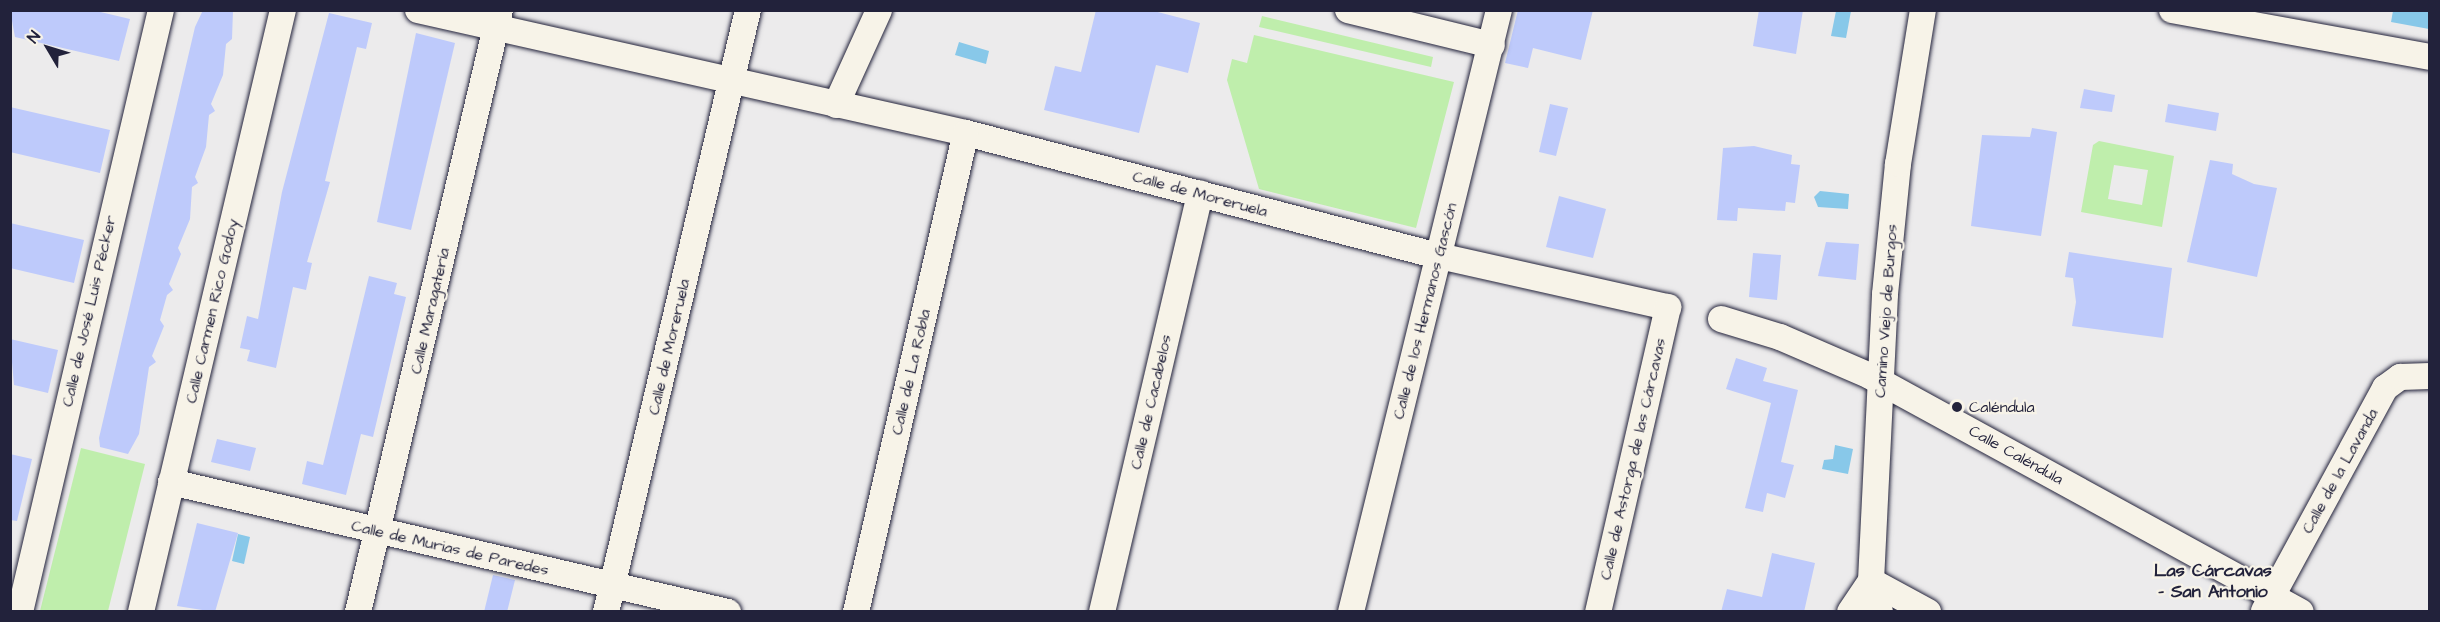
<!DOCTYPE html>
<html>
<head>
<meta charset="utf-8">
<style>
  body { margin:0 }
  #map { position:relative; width:2440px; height:622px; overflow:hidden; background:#ecebec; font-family:"Architects Daughter",sans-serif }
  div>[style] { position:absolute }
  .green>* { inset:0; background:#bfeeac }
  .water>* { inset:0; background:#88c8e9 }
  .building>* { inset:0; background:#becafb }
  .roads { filter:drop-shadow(0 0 2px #22223b) drop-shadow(0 0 2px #22223b) }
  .minor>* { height:26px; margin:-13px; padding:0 13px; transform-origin:13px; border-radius:13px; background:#f7f3e8 }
  .dots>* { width:16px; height:16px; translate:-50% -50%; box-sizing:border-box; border:3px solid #f7f3e8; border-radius:50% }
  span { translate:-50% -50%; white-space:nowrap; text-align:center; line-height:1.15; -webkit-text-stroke:4.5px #f7f3e8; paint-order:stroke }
  .street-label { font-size:16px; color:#22223b }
  .poi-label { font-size:16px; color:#22223b }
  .left { translate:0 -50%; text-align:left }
  .neighbourhood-label { font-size:18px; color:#22223b; font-weight:700 }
  .frame { position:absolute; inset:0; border:12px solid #22223b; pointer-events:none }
  .north { position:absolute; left:18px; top:18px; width:60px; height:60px; -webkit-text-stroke:4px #f7f3e8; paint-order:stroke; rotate:308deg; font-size:16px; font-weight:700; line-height:24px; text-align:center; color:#22223b }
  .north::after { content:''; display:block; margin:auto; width:21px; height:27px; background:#22223b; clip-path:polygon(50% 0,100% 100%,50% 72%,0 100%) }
</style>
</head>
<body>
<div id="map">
  <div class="green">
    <div style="clip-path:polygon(1262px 16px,1433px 57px,1431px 67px,1259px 27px)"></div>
    <div style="clip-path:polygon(1254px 35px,1454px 82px,1416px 228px,1259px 189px,1227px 80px,1232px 59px,1247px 63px)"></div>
    <div style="clip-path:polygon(evenodd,2099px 141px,2174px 156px,2162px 227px,2081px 212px,2093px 145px,2099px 141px,2114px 165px,2148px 170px,2142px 205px,2108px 199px,2114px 165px)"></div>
    <div style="clip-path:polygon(81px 448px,145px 464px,108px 611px,40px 611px)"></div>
  </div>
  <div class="water">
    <div style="clip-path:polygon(1836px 11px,1851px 11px,1846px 38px,1831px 36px)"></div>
    <div style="clip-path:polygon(2393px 11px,2429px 11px,2429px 29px,2391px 22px)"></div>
    <div style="clip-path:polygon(959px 42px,989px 51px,986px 64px,955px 55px)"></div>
    <div style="clip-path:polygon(1820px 191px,1849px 194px,1848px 209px,1818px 207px,1814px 197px)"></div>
    <div style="clip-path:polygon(1835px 445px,1853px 449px,1848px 474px,1822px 469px,1824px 460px,1833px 459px)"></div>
    <div style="clip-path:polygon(238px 534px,250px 537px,244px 564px,232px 561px)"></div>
  </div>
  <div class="building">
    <div style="clip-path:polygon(10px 10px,92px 10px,130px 19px,119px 61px,15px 37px)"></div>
    <div style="clip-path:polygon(203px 10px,233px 10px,232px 39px,226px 44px,223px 75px,211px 104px,215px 111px,209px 115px,206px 147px,195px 177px,198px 183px,192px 187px,190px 219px,178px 248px,181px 254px,169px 284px,173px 290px,167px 295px,160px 320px,164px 326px,152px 356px,156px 362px,149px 367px,139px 434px,128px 454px,100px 447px,99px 438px,195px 27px)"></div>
    <div style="clip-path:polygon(1096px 10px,1150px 10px,1200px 23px,1188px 73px,1156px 65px,1139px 133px,1044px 110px,1055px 66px,1081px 72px)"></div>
    <div style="clip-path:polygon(1518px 10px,1593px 10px,1581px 60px,1533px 48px,1528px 68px,1505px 63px)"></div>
    <div style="clip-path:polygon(1759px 10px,1803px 10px,1796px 54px,1753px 46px)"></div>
    <div style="clip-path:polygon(329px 13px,372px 23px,366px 49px,357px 47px,325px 181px,330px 182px,307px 262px,312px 263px,306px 290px,293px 287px,276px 368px,247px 361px,250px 350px,240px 348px,247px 316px,258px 319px,282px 192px)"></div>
    <div style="clip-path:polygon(416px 33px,455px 43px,411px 230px,377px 222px)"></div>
    <div style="clip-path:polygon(2084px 89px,2115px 95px,2112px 112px,2080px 108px)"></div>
    <div style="clip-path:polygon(1550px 104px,1568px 108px,1556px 156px,1539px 152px)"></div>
    <div style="clip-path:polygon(2168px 104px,2219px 113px,2216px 131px,2165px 122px)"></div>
    <div style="clip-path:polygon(10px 107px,110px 130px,100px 173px,10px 152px)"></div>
    <div style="clip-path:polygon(2032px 128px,2057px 132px,2041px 236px,1971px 226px,1982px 135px,2030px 137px)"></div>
    <div style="clip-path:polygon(1754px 146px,1792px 155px,1791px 164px,1800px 165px,1795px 203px,1786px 202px,1785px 211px,1738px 208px,1737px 221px,1717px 220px,1723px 148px)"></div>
    <div style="clip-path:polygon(2210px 160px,2233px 164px,2232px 174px,2254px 184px,2277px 188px,2257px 277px,2187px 262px)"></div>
    <div style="clip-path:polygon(1559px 196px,1606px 209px,1593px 258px,1546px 247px)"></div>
    <div style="clip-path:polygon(10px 223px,84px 240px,74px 283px,10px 268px)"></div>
    <div style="clip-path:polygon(1826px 242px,1859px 244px,1856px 280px,1818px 276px)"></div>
    <div style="clip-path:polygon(2069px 252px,2172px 268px,2163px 338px,2072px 326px,2076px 302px,2073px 278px,2065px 277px)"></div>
    <div style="clip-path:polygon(1753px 253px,1781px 255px,1777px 300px,1749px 297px)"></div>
    <div style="clip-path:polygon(369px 276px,397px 283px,394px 294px,406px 297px,373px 437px,361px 434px,346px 495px,302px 484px,307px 461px,323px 465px)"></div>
    <div style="clip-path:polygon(10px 339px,58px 350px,48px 393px,14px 385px)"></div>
    <div style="clip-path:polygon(1736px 358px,1767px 368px,1763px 381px,1798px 390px,1781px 462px,1794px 465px,1785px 498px,1767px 493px,1763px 512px,1745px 508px,1771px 403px,1726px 389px)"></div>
    <div style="clip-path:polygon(217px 439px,256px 448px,250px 471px,211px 462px)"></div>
    <div style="clip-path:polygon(10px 454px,32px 459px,17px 521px,10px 520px)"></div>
    <div style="clip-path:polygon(197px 523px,238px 533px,215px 612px,177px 606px)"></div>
    <div style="clip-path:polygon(1772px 553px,1815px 563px,1804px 612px,1721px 612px,1727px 589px,1762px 597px)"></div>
    <div style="clip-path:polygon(493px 575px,515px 580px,507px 612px,484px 612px)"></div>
  </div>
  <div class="roads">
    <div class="minor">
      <div style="left:418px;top:10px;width:562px;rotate:12.65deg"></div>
      <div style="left:966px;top:133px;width:489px;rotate:14.6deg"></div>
      <div style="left:1439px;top:256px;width:235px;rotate:12.6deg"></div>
      <div style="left:1668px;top:307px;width:313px;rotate:102.9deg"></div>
      <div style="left:1348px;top:10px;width:148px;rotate:13.7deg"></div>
      <div style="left:2172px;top:10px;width:262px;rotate:10.3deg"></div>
      <div style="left:836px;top:105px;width:104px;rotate:-65.6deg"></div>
      <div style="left:1721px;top:319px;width:62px;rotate:17deg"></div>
      <div style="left:1780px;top:337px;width:98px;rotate:23.4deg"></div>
      <div style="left:1870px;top:376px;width:491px;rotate:28.7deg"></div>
      <div style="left:171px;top:482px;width:572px;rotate:13.14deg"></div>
      <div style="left:1871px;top:581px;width:65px;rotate:28.5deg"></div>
      <div style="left:2264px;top:611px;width:254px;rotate:-61.5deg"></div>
      <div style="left:2385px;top:388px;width:19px;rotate:-36deg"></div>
      <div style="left:2400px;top:377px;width:30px;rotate:-2deg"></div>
      <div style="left:20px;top:612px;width:618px;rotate:-76.82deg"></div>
      <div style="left:141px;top:612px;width:619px;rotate:-76.73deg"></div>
      <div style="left:358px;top:612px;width:619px;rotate:-76.73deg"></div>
      <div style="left:606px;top:612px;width:619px;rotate:-76.73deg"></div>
      <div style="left:856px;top:612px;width:491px;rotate:-77.1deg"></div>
      <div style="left:1102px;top:612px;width:430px;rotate:-76.8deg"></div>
      <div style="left:1351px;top:612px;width:620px;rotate:-76.19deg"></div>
      <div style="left:1850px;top:612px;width:37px;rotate:-56deg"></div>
      <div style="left:1880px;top:612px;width:32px;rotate:-106deg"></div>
      <div style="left:1871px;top:581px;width:287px;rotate:-87.2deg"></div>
      <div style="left:1885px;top:294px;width:131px;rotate:-84.3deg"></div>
      <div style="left:1898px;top:164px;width:156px;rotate:-80.8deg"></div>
    </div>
  </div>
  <div class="dots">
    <div style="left:1957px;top:407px;background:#22223b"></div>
  </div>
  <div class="street-label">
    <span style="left:1200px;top:194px;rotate:15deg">Calle de Moreruela</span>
    <span style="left:89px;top:311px;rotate:-77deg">Calle de José Luis Pécker</span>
    <span style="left:212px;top:311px;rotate:-77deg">Calle Carmen Rico Godoy</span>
    <span style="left:430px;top:311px;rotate:-77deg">Calle Maragatería</span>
    <span style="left:1425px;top:311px;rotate:-76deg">Calle de los Hermanos Gascón</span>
    <span style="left:1886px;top:311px;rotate:-86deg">Camino Viejo de Burgos</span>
    <span style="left:669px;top:347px;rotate:-77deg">Calle de Moreruela</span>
    <span style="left:911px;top:372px;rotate:-77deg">Calle de La Robla</span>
    <span style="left:1151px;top:402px;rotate:-77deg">Calle de Cacabelos</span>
    <span style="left:2016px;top:455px;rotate:29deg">Calle Caléndula</span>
    <span style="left:1633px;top:459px;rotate:-77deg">Calle de Astorga de las Cárcavas</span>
    <span style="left:2340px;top:471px;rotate:-61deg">Calle de la Lavanda</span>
    <span style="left:450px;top:548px;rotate:13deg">Calle de Murias de Paredes</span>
  </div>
  <div class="poi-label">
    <span class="left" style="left:1969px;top:407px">Caléndula</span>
  </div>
  <div class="neighbourhood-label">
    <span style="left:2213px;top:582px">Las Cárcavas<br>- San Antonio</span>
  </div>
  <div class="frame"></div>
  <div class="north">N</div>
</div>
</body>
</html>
